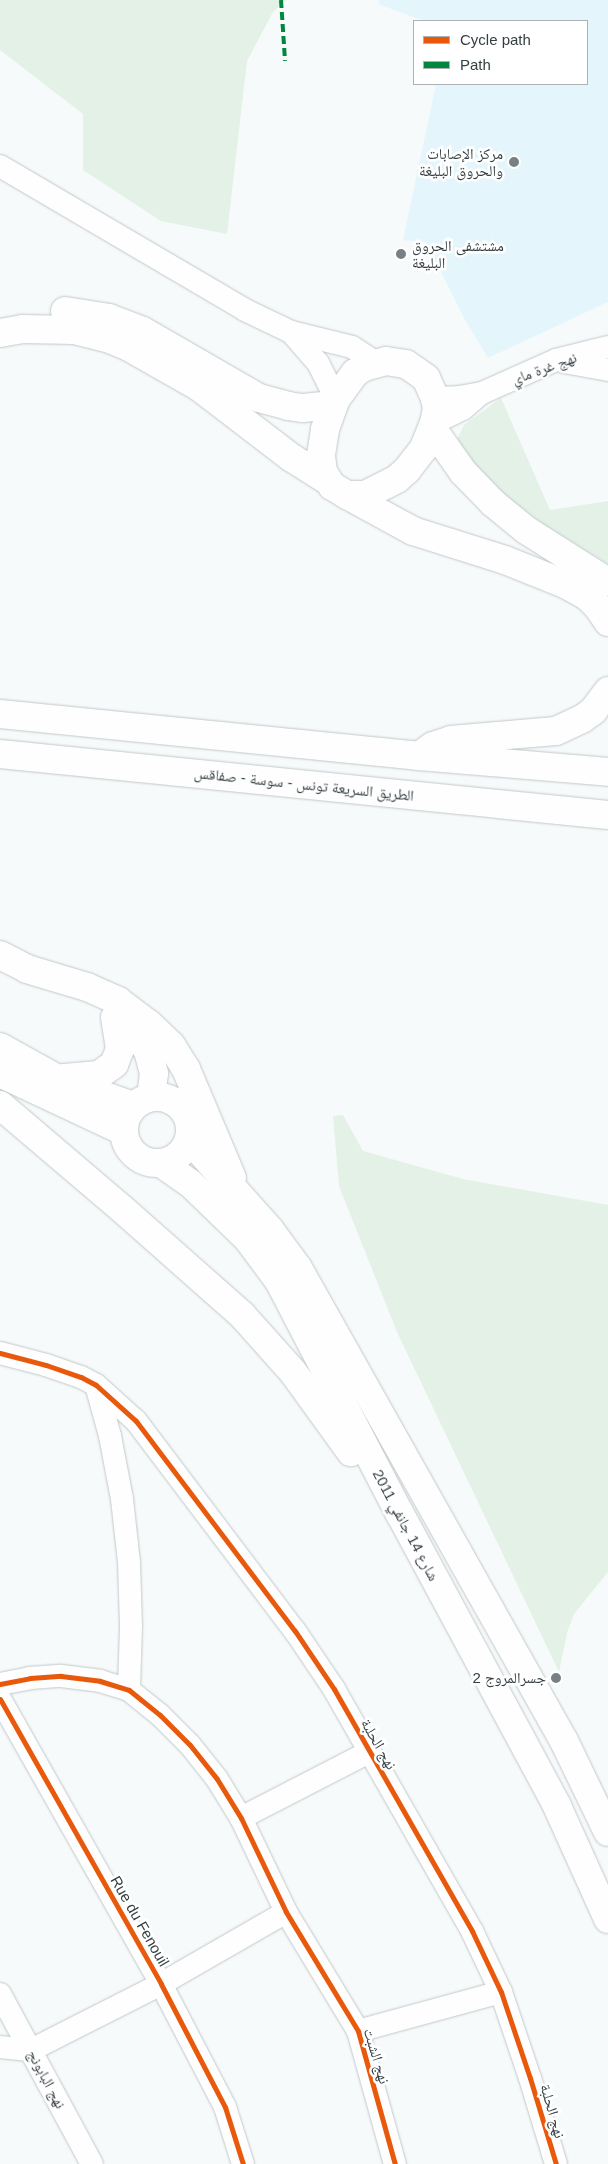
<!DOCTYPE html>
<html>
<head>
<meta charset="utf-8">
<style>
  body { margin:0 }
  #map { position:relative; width:608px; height:2164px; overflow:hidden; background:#f7fafb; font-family:Helvetica,"Noto Naskh Arabic",sans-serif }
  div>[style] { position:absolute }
  .built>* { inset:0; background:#e4f6fc }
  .green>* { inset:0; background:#e3f1e7 }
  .roads { filter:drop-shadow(0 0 1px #c1c8ca) drop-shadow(0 0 1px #c1c8ca) }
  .minor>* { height:22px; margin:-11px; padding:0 11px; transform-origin:11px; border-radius:11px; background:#fefefe }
  .highway>* { height:28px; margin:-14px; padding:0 14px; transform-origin:14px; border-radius:14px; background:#fefefe }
  .highway>.ring { margin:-14px; padding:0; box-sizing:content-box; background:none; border:28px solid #fefefe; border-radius:50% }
  .quiet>* { height:4px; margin-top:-2px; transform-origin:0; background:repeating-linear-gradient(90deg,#00873e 0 8px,transparent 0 12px) }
  .cycleway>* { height:5px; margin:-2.5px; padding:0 2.5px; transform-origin:2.5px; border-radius:2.5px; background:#e8590c }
  .dots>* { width:14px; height:14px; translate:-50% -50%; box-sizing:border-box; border:2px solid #fff; border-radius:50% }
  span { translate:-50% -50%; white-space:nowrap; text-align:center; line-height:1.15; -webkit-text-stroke:5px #fff; paint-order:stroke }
  .poi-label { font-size:15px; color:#343f43 }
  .right { translate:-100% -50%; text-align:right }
  .left { translate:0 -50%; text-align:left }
  .street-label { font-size:15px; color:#343f43 }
  .legend { position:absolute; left:413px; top:20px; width:175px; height:65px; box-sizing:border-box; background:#fff; border:1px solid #aeb2b4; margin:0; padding:6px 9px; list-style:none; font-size:15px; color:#343f43 }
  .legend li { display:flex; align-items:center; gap:10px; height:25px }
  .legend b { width:25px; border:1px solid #aeb2b4 }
</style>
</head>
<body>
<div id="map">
  <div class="built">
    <div style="clip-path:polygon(379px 0,608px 0,608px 302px,488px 358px,465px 320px,426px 242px,403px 240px,436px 84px,587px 84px,587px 21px,424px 21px,378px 4px)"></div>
  </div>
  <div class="green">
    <div style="clip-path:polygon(0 0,286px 0,273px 12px,247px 61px,227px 234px,161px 221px,83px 170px,83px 114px,0 50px)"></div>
    <div style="clip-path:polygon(501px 398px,550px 510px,608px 501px,608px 564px,543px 524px,470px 470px,460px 454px,457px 439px,464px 425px)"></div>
    <div style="clip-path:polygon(343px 1115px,363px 1151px,463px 1179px,608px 1205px,608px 1572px,574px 1614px,567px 1633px,559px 1672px,397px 1332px,339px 1186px,333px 1116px)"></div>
  </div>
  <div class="roads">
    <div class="minor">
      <div style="left:0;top:166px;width:284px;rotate:30.4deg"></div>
      <div style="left:245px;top:310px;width:51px;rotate:25.6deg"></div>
      <div style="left:291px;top:332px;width:63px;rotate:13.8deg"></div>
      <div style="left:352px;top:347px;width:27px;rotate:33deg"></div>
      <div style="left:291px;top:332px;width:41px;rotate:48.9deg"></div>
      <div style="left:318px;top:363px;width:40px;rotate:63.4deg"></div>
      <div style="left:564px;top:362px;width:45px;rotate:10.3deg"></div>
      <div style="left:435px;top:398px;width:24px;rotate:-2deg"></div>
      <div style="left:459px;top:397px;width:23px;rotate:-10deg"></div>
      <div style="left:482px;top:393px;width:81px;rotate:-24deg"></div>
      <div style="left:556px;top:360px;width:54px;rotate:-14deg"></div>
      <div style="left:434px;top:423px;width:32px;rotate:-26deg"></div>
      <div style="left:463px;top:409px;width:21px;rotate:-41deg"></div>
      <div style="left:0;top:1353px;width:48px;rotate:14.6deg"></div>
      <div style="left:46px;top:1365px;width:37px;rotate:19deg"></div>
      <div style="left:81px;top:1377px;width:17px;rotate:28deg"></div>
      <div style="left:96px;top:1385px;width:54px;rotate:42deg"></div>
      <div style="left:136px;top:1421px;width:263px;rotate:52.9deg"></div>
      <div style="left:295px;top:1631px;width:70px;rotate:56.1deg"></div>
      <div style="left:334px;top:1689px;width:279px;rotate:60.3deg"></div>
      <div style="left:472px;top:1931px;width:68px;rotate:64.6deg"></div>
      <div style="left:501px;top:1992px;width:91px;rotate:71.4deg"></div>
      <div style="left:530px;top:2078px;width:90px;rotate:73.2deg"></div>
      <div style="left:96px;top:1385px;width:53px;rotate:74.6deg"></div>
      <div style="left:110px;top:1436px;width:64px;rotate:79.2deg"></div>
      <div style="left:122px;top:1499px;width:63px;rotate:83.7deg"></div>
      <div style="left:129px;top:1562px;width:64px;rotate:88.2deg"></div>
      <div style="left:131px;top:1626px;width:64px;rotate:91.8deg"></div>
      <div style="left:0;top:1684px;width:31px;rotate:-11deg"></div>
      <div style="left:30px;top:1678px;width:31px;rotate:-4deg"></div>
      <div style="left:61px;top:1676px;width:39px;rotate:7deg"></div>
      <div style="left:100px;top:1681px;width:30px;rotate:17deg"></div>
      <div style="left:129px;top:1690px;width:40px;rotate:39deg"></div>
      <div style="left:160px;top:1715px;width:42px;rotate:45deg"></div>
      <div style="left:190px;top:1745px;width:43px;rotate:51.5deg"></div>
      <div style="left:217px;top:1779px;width:46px;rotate:58.4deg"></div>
      <div style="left:241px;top:1818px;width:104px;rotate:64.4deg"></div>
      <div style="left:286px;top:1912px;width:139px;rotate:58.8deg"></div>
      <div style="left:358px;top:2031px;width:138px;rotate:74.5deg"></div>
      <div style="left:0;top:1699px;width:327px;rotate:60.5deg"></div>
      <div style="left:161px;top:1984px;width:139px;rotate:62.5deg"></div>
      <div style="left:225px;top:2107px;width:60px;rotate:72.5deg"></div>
      <div style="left:241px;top:1818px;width:144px;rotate:-27.3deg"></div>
      <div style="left:0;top:1994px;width:193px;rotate:61.6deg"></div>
      <div style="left:358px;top:2031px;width:148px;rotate:-15.3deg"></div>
      <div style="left:0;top:2047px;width:31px;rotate:6deg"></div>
      <div style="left:31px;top:2050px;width:146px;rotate:-26.9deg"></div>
      <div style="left:161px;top:1984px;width:144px;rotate:-29.9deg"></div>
    </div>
    <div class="highway">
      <div style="left:65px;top:311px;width:45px;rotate:9deg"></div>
      <div style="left:109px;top:318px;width:36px;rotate:21deg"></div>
      <div style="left:143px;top:331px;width:134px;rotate:30deg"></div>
      <div style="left:259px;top:398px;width:30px;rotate:15deg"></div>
      <div style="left:288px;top:406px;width:15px;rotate:8deg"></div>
      <div style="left:303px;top:408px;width:30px;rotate:-6deg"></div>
      <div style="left:0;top:333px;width:22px;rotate:-10deg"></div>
      <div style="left:22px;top:329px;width:52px;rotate:1.1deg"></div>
      <div style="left:74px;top:330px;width:37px;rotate:14deg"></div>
      <div style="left:110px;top:339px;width:21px;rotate:23deg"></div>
      <div style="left:129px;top:347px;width:81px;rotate:29.7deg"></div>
      <div style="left:199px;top:387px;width:117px;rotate:37.4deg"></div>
      <div style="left:292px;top:458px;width:41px;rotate:32.2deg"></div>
      <div style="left:386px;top:361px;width:20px;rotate:9deg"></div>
      <div style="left:406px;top:364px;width:24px;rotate:35deg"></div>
      <div style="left:426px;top:378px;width:22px;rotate:66deg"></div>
      <div style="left:435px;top:398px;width:11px;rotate:80deg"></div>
      <div style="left:437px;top:409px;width:14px;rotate:102deg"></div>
      <div style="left:434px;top:423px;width:27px;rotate:112deg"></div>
      <div style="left:424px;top:448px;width:28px;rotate:128deg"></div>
      <div style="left:407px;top:470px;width:13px;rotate:138deg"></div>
      <div style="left:397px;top:479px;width:36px;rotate:153deg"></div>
      <div style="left:365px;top:495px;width:18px;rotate:180deg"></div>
      <div style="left:347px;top:495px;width:17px;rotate:-149deg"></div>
      <div style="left:332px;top:486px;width:17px;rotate:-123deg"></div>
      <div style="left:323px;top:472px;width:17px;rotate:-97deg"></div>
      <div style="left:321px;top:455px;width:26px;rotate:-81deg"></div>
      <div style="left:325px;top:429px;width:32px;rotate:-70deg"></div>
      <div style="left:336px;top:399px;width:32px;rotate:-54deg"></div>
      <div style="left:355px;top:373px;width:11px;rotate:-34deg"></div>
      <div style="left:364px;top:367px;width:23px;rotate:-15deg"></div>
      <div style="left:432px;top:428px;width:54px;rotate:54.8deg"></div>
      <div style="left:463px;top:472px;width:43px;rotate:45.9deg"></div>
      <div style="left:493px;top:503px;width:43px;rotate:39.3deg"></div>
      <div style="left:526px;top:530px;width:97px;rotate:32.4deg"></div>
      <div style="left:347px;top:495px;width:75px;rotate:28.6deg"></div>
      <div style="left:413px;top:531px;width:96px;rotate:17.5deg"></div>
      <div style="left:505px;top:560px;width:65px;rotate:21.8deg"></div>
      <div style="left:565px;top:584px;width:26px;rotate:29deg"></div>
      <div style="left:588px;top:597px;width:14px;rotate:45deg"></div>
      <div style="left:598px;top:607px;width:18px;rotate:56deg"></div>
      <div style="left:0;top:714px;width:421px;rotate:5.7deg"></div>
      <div style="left:419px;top:756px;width:190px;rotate:4.8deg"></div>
      <div style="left:0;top:754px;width:611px;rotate:5.73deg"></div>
      <div style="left:419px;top:756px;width:17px;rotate:-36deg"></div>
      <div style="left:433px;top:746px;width:19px;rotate:-18deg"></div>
      <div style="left:451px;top:740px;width:105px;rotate:-4.9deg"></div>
      <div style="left:556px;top:731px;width:29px;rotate:-25deg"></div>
      <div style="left:582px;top:719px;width:14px;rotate:-36deg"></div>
      <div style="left:593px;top:711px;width:25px;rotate:-53deg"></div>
      <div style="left:0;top:955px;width:30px;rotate:27deg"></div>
      <div style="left:27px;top:969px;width:63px;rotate:16.7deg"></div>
      <div style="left:87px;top:987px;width:34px;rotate:24deg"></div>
      <div style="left:118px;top:1001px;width:39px;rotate:37deg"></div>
      <div style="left:149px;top:1024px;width:30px;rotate:44deg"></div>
      <div style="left:171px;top:1045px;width:28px;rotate:58deg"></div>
      <div style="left:186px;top:1069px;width:118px;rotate:67.1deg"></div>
      <div style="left:121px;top:1021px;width:19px;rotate:36deg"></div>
      <div style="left:136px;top:1032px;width:22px;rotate:58deg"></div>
      <div style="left:148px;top:1051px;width:23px;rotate:75deg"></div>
      <div style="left:154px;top:1073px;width:24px;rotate:97deg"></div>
      <div style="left:0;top:1047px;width:66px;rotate:28.9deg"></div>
      <div style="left:58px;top:1079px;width:80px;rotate:19.8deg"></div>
      <div style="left:0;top:1073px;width:136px;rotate:25.2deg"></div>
      <div style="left:64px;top:1078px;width:35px;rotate:-5deg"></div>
      <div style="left:99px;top:1075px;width:19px;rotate:-36deg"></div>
      <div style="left:114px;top:1064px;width:16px;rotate:-68deg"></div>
      <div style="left:120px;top:1049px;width:32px;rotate:-99deg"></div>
      <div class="ring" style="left:124px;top:1097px;width:38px;height:38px"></div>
      <div style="left:0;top:1105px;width:159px;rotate:40.4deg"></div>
      <div style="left:121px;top:1208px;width:162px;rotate:41.5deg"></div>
      <div style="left:242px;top:1315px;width:76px;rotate:48.2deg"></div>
      <div style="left:293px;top:1372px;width:99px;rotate:54.1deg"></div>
      <div style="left:189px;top:1139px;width:122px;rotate:48.3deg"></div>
      <div style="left:270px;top:1230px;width:47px;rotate:53.6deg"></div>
      <div style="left:298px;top:1268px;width:543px;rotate:60.65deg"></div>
      <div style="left:564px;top:1741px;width:101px;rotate:64.2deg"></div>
      <div style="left:161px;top:1163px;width:35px;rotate:35deg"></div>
      <div style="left:190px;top:1183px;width:79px;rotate:44deg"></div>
      <div style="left:247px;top:1238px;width:54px;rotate:53.3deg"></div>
      <div style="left:279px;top:1281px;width:263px;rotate:62.6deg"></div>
      <div style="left:400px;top:1514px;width:332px;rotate:61.7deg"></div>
      <div style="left:557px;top:1806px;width:124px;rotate:65.7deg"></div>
    </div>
  </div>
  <div class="quiet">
    <div style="left:281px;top:0;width:61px;rotate:86.2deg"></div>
  </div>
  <div class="cycleway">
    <div style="left:0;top:1353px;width:48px;rotate:14.6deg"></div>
    <div style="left:46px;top:1365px;width:37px;rotate:19deg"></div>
    <div style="left:81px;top:1377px;width:17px;rotate:28deg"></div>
    <div style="left:96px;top:1385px;width:54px;rotate:42deg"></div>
    <div style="left:136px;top:1421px;width:263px;rotate:52.9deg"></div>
    <div style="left:295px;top:1631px;width:70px;rotate:56.1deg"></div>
    <div style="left:334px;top:1689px;width:279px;rotate:60.3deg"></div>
    <div style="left:472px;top:1931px;width:68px;rotate:64.6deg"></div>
    <div style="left:501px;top:1992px;width:91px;rotate:71.4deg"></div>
    <div style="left:530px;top:2078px;width:90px;rotate:73.2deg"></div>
    <div style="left:0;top:1684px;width:31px;rotate:-11deg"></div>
    <div style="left:30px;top:1678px;width:31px;rotate:-4deg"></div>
    <div style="left:61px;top:1676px;width:39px;rotate:7deg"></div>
    <div style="left:100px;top:1681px;width:30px;rotate:17deg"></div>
    <div style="left:129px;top:1690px;width:40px;rotate:39deg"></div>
    <div style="left:160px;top:1715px;width:42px;rotate:45deg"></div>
    <div style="left:190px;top:1745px;width:43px;rotate:51.5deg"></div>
    <div style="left:217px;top:1779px;width:46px;rotate:58.4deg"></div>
    <div style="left:241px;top:1818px;width:104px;rotate:64.4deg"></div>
    <div style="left:286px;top:1912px;width:139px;rotate:58.8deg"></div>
    <div style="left:358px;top:2031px;width:138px;rotate:74.5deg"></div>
    <div style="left:0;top:1699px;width:327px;rotate:60.5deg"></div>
    <div style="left:161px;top:1984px;width:139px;rotate:62.5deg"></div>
    <div style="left:225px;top:2107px;width:60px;rotate:72.5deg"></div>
  </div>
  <div class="dots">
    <div style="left:514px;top:162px;background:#788083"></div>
    <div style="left:401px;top:254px;background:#788083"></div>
    <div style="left:556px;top:1678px;background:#788083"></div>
  </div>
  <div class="poi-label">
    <span class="right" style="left:503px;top:162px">مركز الإصابات<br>والحروق البليغة</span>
    <span class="left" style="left:412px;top:254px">مشتشفى الحروق<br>البليغة</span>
    <span class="right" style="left:546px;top:1678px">جسرالمروج 2</span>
  </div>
  <div class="street-label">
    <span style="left:544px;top:368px;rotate:-20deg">نهج غرة ماي</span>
    <span style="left:304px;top:784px;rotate:6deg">الطريق السريعة تونس - سوسة - صفاقس</span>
    <span style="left:406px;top:1525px;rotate:62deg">شارع 14 جانفي 2011</span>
    <span style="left:379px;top:1744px;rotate:60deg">نهج الحلبة</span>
    <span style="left:140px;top:1921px;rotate:60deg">Rue du Fenouil</span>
    <span style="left:377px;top:2056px;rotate:73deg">نهج الشبت</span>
    <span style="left:47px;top:2079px;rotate:62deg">نهج البابونج</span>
    <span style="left:553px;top:2111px;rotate:74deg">نهج الحلبة</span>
  </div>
  <ul class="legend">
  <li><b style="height:6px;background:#e8590c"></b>Cycle path</li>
  <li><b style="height:6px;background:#00873e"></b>Path</li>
  </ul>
</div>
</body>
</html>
